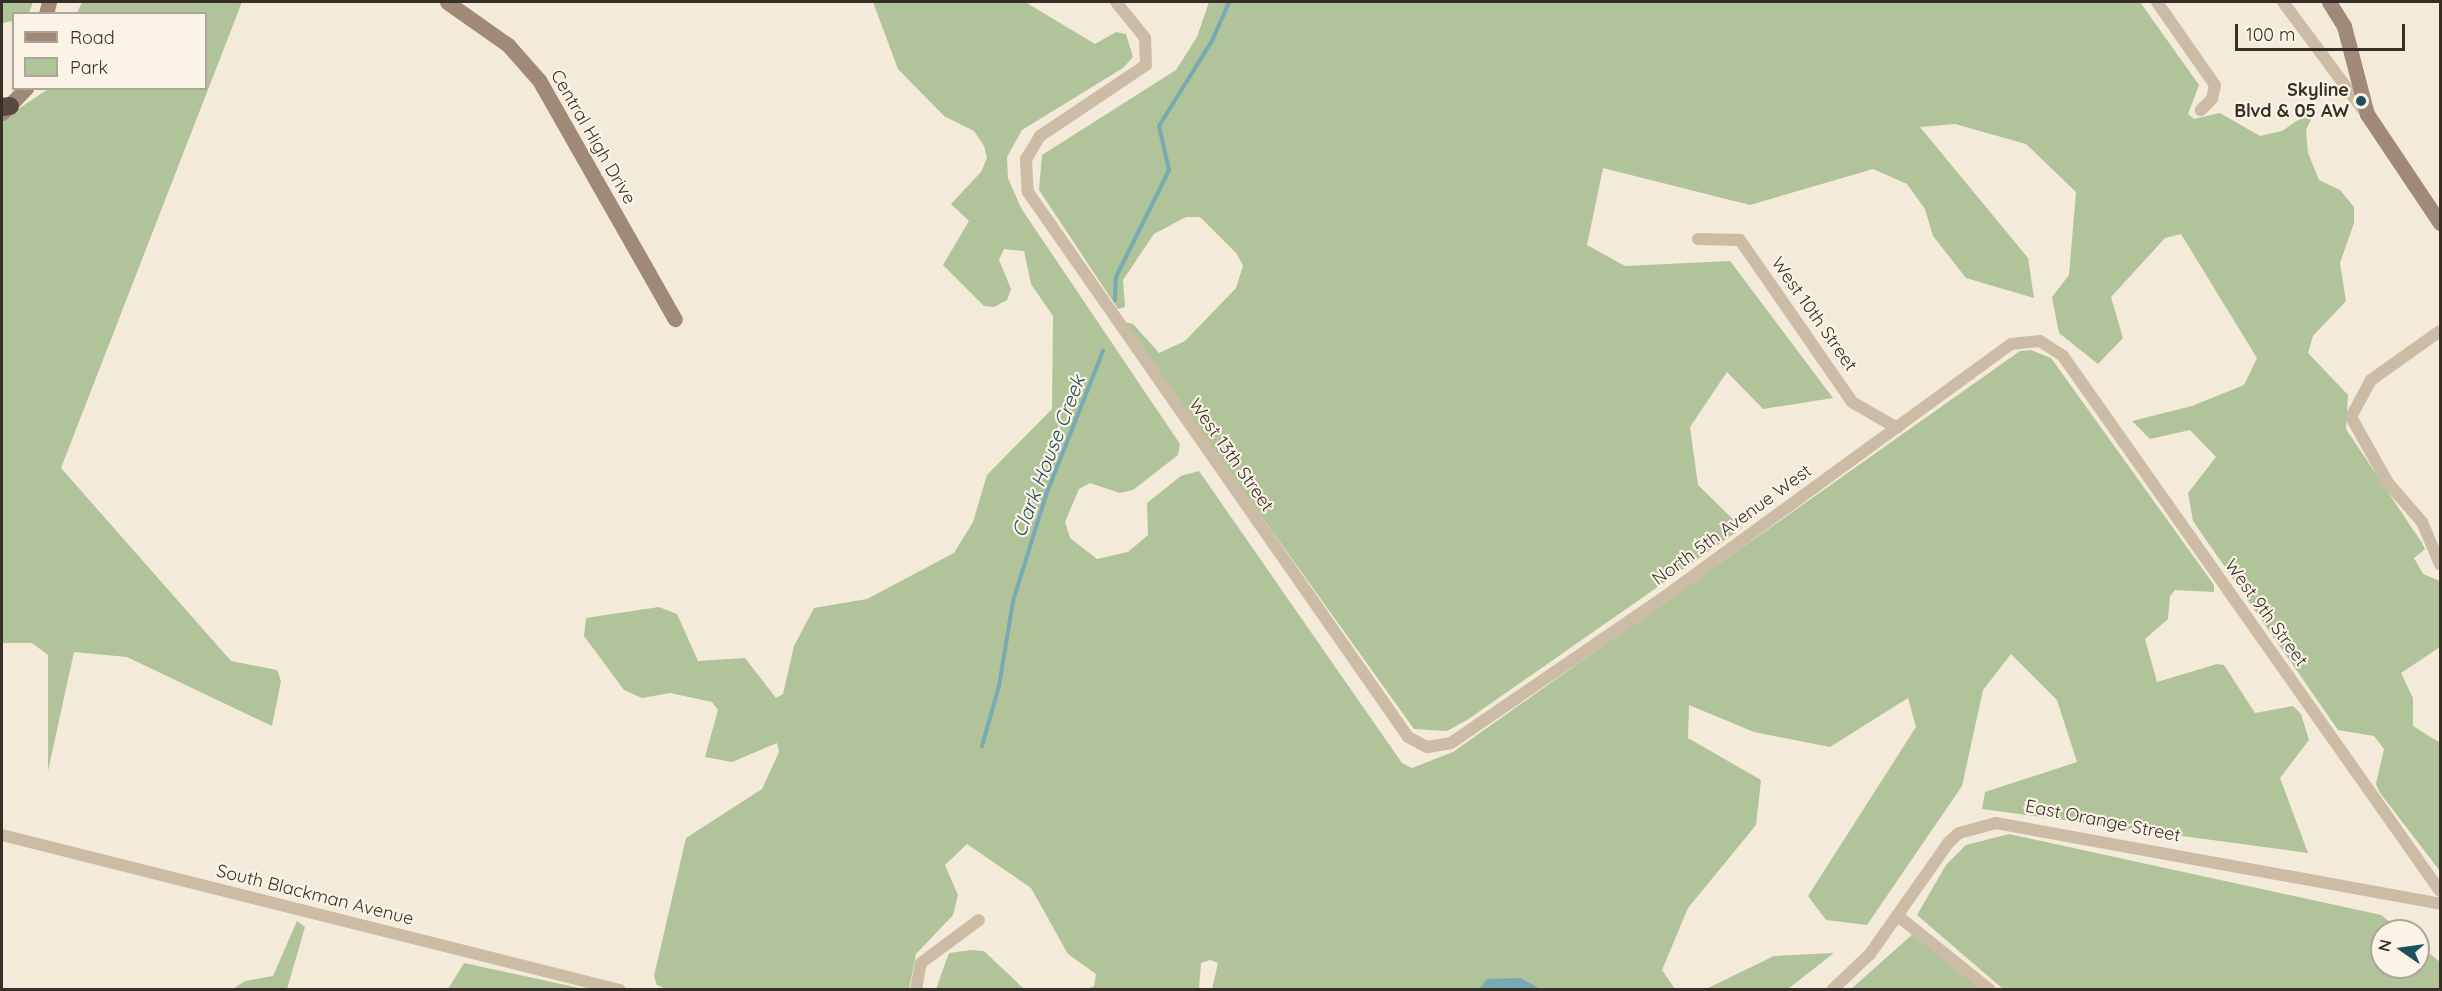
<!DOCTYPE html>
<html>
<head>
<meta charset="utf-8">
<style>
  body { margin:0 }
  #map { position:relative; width:2442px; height:991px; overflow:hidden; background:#f3eada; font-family:Quicksand,sans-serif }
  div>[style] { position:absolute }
  .green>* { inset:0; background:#b1c399 }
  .water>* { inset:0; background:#77aab2 }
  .stream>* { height:4px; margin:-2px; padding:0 2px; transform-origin:2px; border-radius:2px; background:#77aab2 }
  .street>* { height:12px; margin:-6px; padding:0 6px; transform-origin:6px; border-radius:6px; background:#ccbba5 }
  .secondary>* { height:15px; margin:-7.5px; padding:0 7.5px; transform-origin:7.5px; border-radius:7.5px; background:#a08976 }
  .highway>* { height:18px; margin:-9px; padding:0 9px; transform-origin:9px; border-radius:9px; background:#59483d }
  .dots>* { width:16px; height:16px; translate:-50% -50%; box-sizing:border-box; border:3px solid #fbf3e6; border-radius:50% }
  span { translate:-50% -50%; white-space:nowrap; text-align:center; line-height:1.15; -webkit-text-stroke:4.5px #fbf3e6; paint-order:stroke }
  .poi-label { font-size:18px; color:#372e27; font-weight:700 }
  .right { translate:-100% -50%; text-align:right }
  .street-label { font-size:18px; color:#372e27 }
  .water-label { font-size:20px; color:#1a515b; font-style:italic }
  .frame { position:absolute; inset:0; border:3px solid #372e27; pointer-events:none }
  .legend { position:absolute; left:12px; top:12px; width:195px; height:78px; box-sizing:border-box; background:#fbf3e6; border:2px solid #ada49a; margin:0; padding:8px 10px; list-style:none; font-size:18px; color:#372e27 }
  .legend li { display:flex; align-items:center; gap:12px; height:30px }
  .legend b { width:30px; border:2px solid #ada49a }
  .north { position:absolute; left:2370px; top:919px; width:60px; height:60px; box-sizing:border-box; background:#fbf3e6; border:2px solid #ada49a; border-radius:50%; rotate:283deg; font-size:16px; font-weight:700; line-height:24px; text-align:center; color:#372e27 }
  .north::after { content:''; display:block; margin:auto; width:21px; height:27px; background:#1a515b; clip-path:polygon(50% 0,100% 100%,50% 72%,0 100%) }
  .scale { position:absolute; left:2235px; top:24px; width:170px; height:27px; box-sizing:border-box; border:3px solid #372e27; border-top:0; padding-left:8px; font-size:18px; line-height:21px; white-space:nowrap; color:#372e27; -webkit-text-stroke:4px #fbf3e6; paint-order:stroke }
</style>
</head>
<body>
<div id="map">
  <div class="green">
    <div style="clip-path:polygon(2px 2px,33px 2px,29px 13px,14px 14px,13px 21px,2px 23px)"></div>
    <div style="clip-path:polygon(82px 2px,242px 2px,61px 468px,231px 661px,277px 670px,281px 681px,272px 726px,127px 657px,74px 652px,48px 771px,48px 655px,32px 643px,2px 643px,2px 120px,48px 89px,206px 88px,206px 14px,77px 13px)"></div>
    <div style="clip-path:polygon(873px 2px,1025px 2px,1095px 44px,1116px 32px,1126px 34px,1133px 57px,1123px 68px,1022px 130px,1007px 157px,1008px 178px,1021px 208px,1180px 444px,1178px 455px,1133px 490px,1120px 493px,1090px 483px,1079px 489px,1065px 522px,1070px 538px,1097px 559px,1128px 552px,1148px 535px,1147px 503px,1181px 476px,1199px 471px,1402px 763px,1412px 768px,1453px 752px,2020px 351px,2031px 350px,2051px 358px,2214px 585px,2214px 592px,2175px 590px,2170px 596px,2168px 619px,2145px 639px,2157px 682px,2217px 664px,2224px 665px,2255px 713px,2293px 706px,2301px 714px,2309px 740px,2280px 778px,2308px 853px,1982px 809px,1985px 792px,2077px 762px,2057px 700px,2011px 654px,1983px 690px,1962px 786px,1867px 925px,1826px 920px,1808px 896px,1916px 727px,1908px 698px,1830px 747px,1754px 732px,1689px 705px,1688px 738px,1761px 780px,1756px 825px,1688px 908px,1662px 970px,1675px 989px,1541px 989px,1521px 978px,1479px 990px,1212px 989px,1218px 963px,1210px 960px,1201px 963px,1199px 989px,1087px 989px,1094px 986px,1096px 974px,1068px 954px,1031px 888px,967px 844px,945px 865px,958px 895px,953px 915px,916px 954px,909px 989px,666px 989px,657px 985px,654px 976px,686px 838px,762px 789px,779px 752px,777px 743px,732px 762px,705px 757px,718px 710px,712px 702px,670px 693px,642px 698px,624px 690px,584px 636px,586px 618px,659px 607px,677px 614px,698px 661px,745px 658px,776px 698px,783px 694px,794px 646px,814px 608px,867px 599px,954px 553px,973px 522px,987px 475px,1052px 409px,1053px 316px,1031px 284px,1024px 251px,1004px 249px,999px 260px,1011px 289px,1007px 300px,994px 307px,984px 306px,943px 265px,969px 221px,951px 204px,981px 172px,987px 158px,984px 146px,974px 131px,944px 116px,898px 69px)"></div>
    <div style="clip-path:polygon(1209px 2px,2140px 2px,2199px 85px,2188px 114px,2194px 119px,2220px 113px,2260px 136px,2282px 131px,2317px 107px,2306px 130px,2308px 153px,2319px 180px,2340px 190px,2354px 207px,2354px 223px,2340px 263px,2346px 301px,2313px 336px,2308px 353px,2348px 395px,2346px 429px,2422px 543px,2425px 549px,2414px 558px,2423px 574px,2440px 581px,2440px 647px,2401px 673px,2413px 698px,2413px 726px,2440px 743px,2440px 871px,2380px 793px,2376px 784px,2384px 749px,2374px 736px,2338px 730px,2193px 521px,2188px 493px,2216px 457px,2190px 430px,2150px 439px,2132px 421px,2192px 406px,2244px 385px,2257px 358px,2181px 234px,2165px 238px,2111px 297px,2123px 338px,2098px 364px,2059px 333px,2052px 297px,2069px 275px,2076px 192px,2026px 144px,1955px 124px,1920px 127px,2028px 258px,2034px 298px,1966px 278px,1933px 236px,1925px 209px,1907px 184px,1873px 169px,1750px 205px,1603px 168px,1587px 245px,1625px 266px,1730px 261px,1833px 398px,1763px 409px,1727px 372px,1690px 427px,1698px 485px,1742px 528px,1467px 720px,1447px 731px,1414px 729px,1125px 326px,1124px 322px,1133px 324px,1159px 353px,1185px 341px,1236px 288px,1243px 266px,1237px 254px,1200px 217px,1186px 217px,1154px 234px,1123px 280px,1125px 307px,1118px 309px,1039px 190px,1042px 155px,1176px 70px,1197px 37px)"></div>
    <div style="clip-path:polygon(2009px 834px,2381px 915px,2401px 931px,2382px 931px,2382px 967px,2418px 967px,2418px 944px,2440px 962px,2440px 989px,2003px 989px,1917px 915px,1946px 865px,1966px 845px)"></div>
    <div style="clip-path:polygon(297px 921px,305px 927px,287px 989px,233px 989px,245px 981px,273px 976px)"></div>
    <div style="clip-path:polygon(1914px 933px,1982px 990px,1850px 990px)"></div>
    <div style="clip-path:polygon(972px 950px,984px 951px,1024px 989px,936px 989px,949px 953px)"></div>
    <div style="clip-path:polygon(1834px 953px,1788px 989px,1706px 989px,1774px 956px)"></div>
    <div style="clip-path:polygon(464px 963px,584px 989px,448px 989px)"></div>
  </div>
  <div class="water">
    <div style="clip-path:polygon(1521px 978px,1541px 989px,1479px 989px,1487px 979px)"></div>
  </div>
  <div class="stream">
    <div style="left:1115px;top:300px;width:23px;rotate:-88deg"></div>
    <div style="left:1116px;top:277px;width:119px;rotate:-63.6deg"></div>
    <div style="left:1169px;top:170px;width:45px;rotate:-102.8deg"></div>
    <div style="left:1159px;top:126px;width:100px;rotate:-58.1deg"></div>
    <div style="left:1212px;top:41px;width:43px;rotate:-66.4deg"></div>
    <div style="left:982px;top:746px;width:62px;rotate:-74.2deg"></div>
    <div style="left:999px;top:686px;width:86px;rotate:-80.6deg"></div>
    <div style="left:1013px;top:601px;width:111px;rotate:-72.7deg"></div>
    <div style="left:1046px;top:495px;width:155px;rotate:-68.4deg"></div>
  </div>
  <div class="street">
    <div style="left:1116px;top:2px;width:46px;rotate:51.1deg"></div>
    <div style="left:1145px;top:38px;width:27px;rotate:88deg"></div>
    <div style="left:1146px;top:65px;width:128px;rotate:146.2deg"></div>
    <div style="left:1040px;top:136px;width:27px;rotate:121deg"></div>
    <div style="left:1026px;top:159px;width:33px;rotate:87deg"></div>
    <div style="left:1028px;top:192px;width:664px;rotate:55.11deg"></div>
    <div style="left:1408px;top:737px;width:21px;rotate:28deg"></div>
    <div style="left:1427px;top:747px;width:24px;rotate:-9deg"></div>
    <div style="left:1451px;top:743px;width:258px;rotate:-34.4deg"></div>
    <div style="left:1664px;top:597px;width:429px;rotate:-36.1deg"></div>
    <div style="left:2011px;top:344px;width:29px;rotate:-6deg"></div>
    <div style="left:2040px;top:341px;width:27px;rotate:33deg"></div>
    <div style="left:2063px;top:356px;width:654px;rotate:54.83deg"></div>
    <div style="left:2157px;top:2px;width:101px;rotate:55.1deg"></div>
    <div style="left:2215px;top:85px;width:14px;rotate:102deg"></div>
    <div style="left:2212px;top:99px;width:16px;rotate:135deg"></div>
    <div style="left:2283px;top:2px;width:136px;rotate:53.4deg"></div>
    <div style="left:1698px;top:239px;width:42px;rotate:1.4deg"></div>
    <div style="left:1740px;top:240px;width:197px;rotate:55.3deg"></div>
    <div style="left:1852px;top:402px;width:52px;rotate:30deg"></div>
    <div style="left:2440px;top:331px;width:85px;rotate:144.6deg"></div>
    <div style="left:2371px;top:380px;width:42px;rotate:118.4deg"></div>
    <div style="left:2351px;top:417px;width:76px;rotate:60.7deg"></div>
    <div style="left:2388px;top:483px;width:52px;rotate:48.9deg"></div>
    <div style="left:2422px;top:522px;width:46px;rotate:66.8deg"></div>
    <div style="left:2px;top:835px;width:637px;rotate:14.08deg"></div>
    <div style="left:1898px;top:916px;width:118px;rotate:38.8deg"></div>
    <div style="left:916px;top:990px;width:27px;rotate:-80deg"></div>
    <div style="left:921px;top:963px;width:72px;rotate:-36.6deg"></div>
    <div style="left:1832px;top:990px;width:52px;rotate:-43.5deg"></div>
    <div style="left:1870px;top:954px;width:137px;rotate:-54.8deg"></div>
    <div style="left:1949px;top:842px;width:13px;rotate:-42deg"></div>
    <div style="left:1959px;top:833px;width:38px;rotate:-15deg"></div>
    <div style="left:1996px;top:823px;width:451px;rotate:10.3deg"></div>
  </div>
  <div class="secondary">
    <div style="left:447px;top:2px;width:75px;rotate:35.2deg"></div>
    <div style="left:508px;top:45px;width:47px;rotate:48.5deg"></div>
    <div style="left:539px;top:80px;width:275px;rotate:60.4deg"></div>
    <div style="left:2329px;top:2px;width:28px;rotate:58deg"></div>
    <div style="left:2344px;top:26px;width:91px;rotate:75.4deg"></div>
    <div style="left:2367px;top:114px;width:131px;rotate:56.2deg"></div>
    <div style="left:46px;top:14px;width:12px;rotate:-76deg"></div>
    <div style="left:2px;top:113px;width:35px;rotate:-46deg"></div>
  </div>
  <div class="highway">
    <div style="left:2px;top:107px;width:8px;rotate:-7deg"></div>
  </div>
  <div class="dots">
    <div style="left:2361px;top:101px;background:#1a515b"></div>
  </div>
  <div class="poi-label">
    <span class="right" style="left:2349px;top:101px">Skyline<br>Blvd &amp; 05 AW</span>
  </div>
  <div class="street-label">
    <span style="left:593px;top:137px;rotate:60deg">Central High Drive</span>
    <span style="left:1814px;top:314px;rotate:55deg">West 10th Street</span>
    <span style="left:1231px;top:455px;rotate:55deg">West 13th Street</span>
    <span style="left:1732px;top:525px;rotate:-36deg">North 5th Avenue West</span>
    <span style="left:2266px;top:613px;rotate:54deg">West 9th Street</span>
    <span style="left:2103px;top:821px;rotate:11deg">East Orange Street</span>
    <span style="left:315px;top:895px;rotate:14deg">South Blackman Avenue</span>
  </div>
  <div class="water-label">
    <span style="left:1048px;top:456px;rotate:-69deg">Clark House Creek</span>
  </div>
  <div class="frame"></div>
  <ul class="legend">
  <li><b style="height:8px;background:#a08976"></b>Road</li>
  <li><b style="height:16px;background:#b1c399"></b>Park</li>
  </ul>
  <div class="north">N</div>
  <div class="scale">100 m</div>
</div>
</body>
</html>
